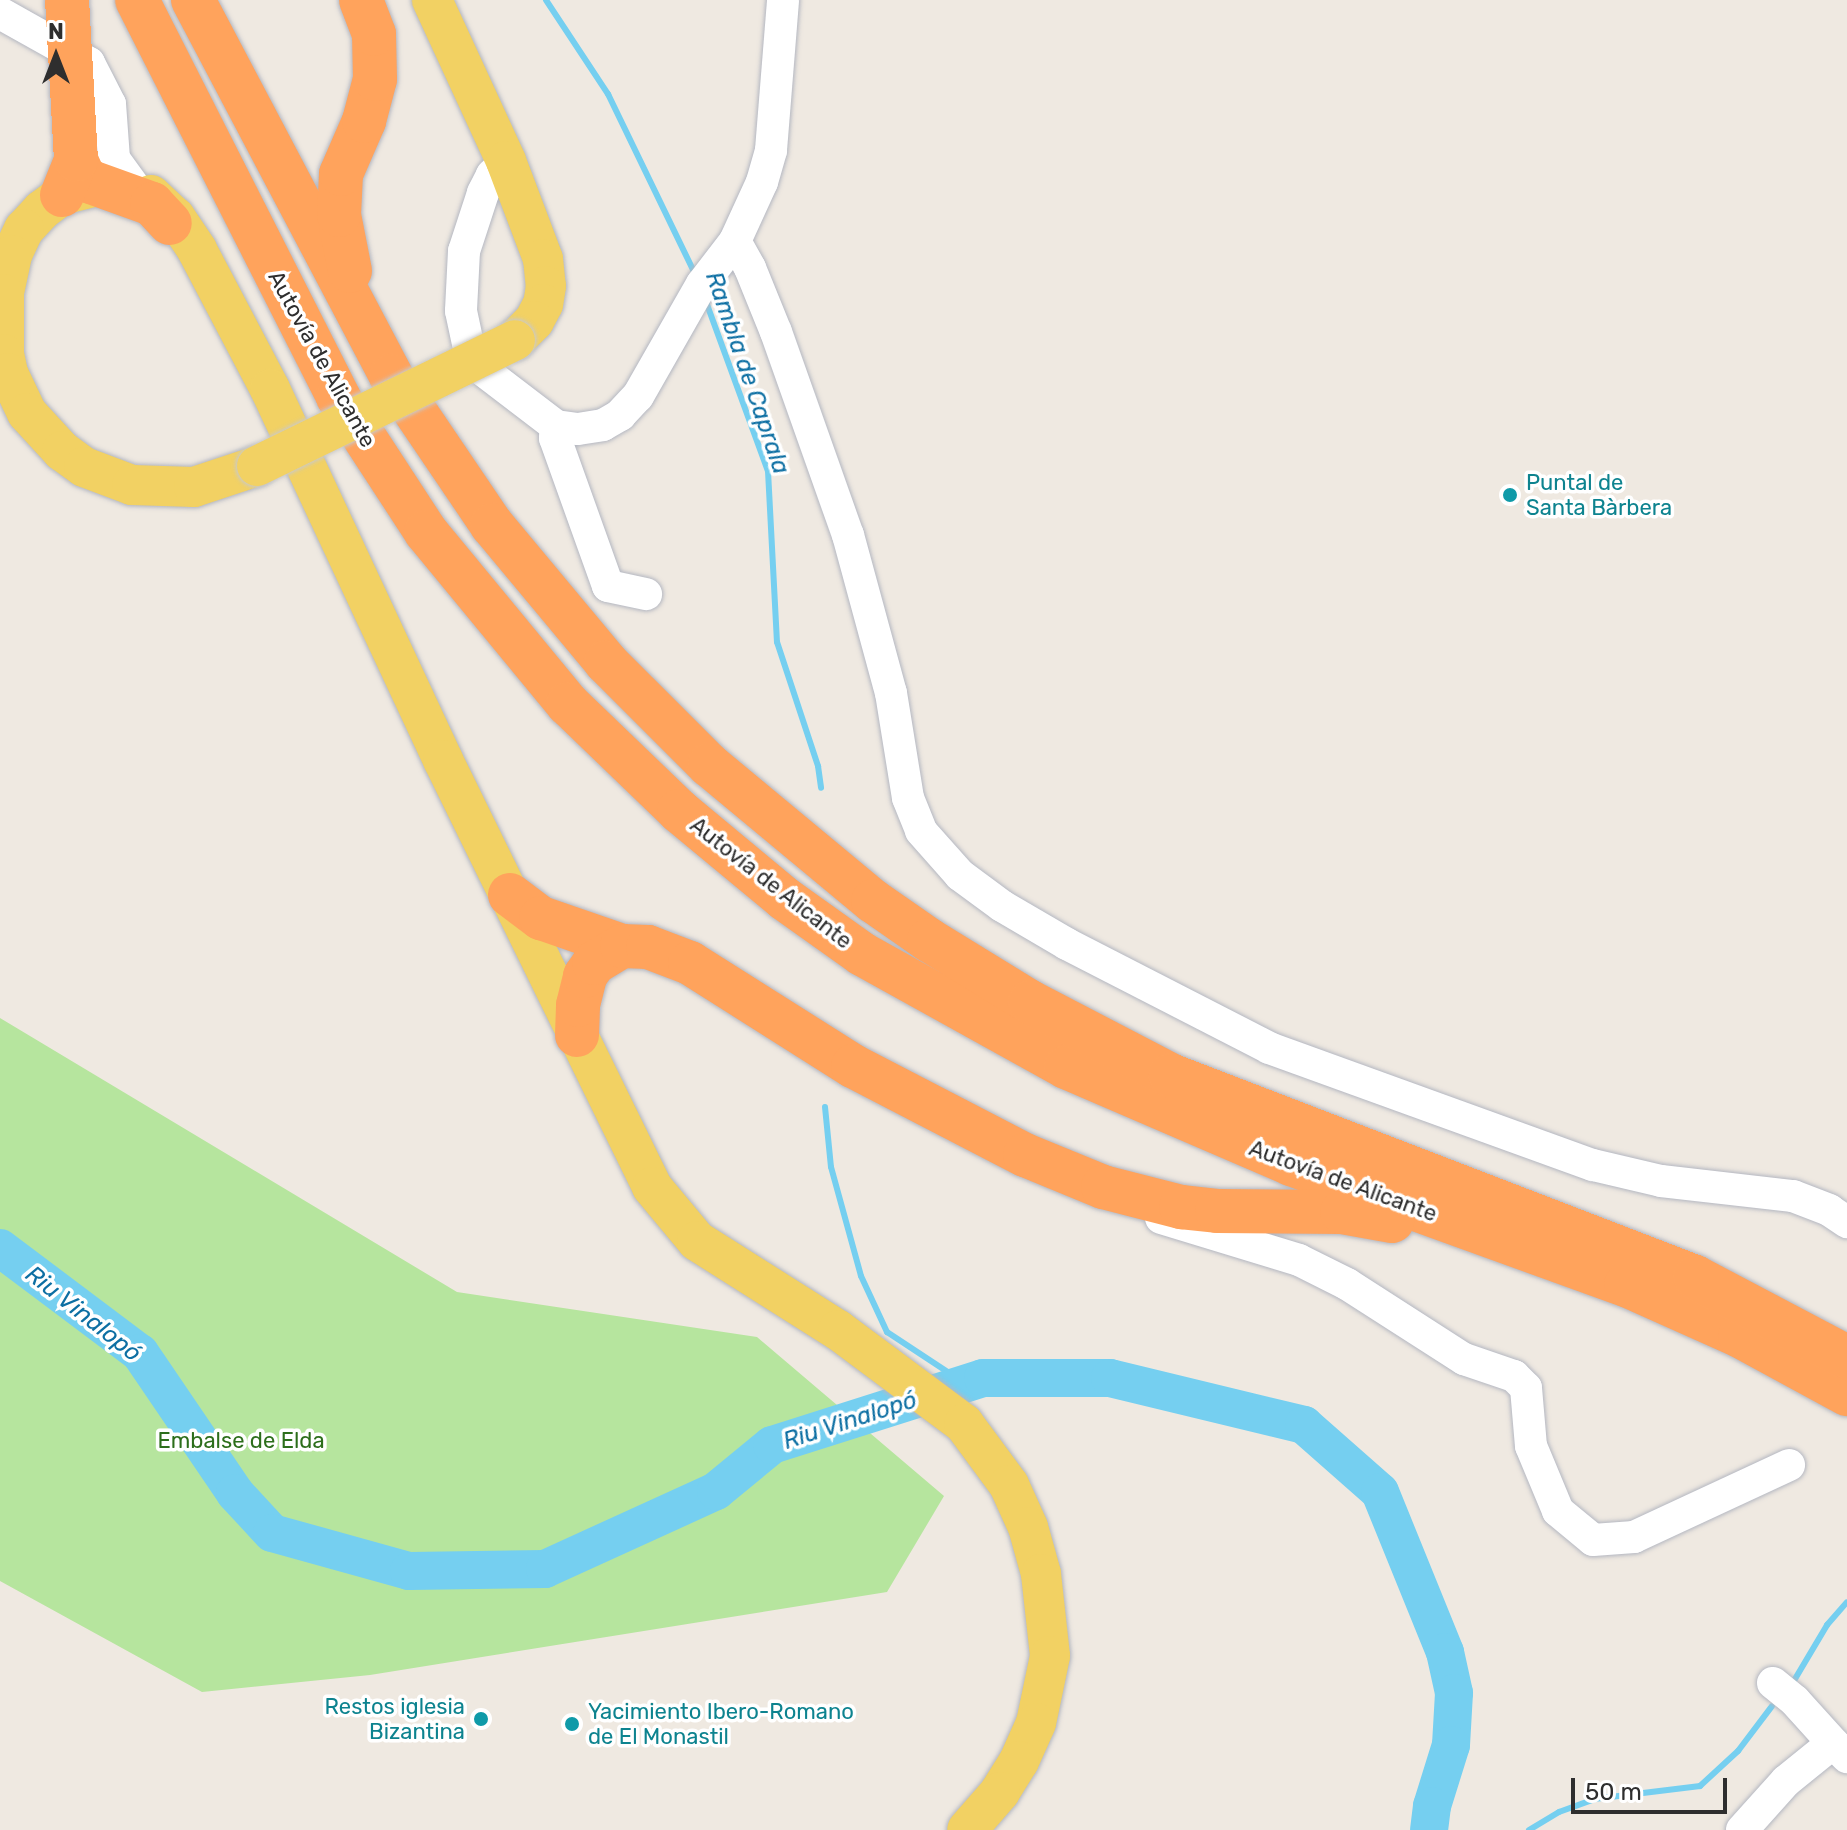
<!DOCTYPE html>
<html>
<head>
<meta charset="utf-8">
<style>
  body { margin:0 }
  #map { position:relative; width:1847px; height:1830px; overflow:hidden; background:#efe9e1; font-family:Rubik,sans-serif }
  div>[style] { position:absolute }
  .green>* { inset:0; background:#b6e59e }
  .stream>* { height:6px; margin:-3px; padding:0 3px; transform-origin:3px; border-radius:3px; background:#75cff0 }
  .river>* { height:38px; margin:-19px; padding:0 19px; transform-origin:19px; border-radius:19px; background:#75cff0 }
  .roads { filter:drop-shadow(0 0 2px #b4b7c1) drop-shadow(0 0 2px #b4b7c1) }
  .minor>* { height:32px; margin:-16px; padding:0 16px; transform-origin:16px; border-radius:16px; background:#fff }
  .major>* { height:40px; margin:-20px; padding:0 20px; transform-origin:20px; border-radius:20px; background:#f2d163 }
  .highway>* { height:44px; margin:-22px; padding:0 22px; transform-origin:22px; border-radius:22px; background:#ffa35c }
  .bridges { filter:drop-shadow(0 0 2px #c9c9c9) drop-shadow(0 0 2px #c9c9c9) }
  .major-bridge>* { height:40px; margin:-20px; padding:0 20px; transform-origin:20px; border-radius:20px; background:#f2d163 }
  .dots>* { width:22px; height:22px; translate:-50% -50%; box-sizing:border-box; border:4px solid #fff; border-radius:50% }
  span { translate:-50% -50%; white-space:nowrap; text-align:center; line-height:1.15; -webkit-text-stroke:7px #fff; paint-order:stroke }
  .street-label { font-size:22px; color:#2e2e2e }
  .culture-label { font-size:22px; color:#0d838f }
  .left { translate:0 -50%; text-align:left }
  .right { translate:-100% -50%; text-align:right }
  .park-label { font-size:22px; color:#2c6e1b }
  .water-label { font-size:24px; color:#0d6fa3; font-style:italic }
  .north { position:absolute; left:16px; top:16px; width:80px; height:80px; -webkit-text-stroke:6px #fff; paint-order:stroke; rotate:0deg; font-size:22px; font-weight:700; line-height:32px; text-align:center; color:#2e2e2e }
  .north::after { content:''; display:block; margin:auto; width:28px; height:36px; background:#2e2e2e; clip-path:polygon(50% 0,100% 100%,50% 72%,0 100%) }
  .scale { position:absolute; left:1571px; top:1778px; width:156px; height:36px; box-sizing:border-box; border:4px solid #2e2e2e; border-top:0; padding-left:10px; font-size:24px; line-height:28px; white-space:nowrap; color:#2e2e2e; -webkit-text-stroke:6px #fff; paint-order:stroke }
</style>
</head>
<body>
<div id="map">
  <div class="green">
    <div style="clip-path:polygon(0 1018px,457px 1292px,757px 1337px,944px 1496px,887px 1592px,370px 1675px,202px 1692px,0 1581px)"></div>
  </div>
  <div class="stream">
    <div style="left:546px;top:0;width:113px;rotate:56.6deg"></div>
    <div style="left:608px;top:94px;width:200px;rotate:64.2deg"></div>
    <div style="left:705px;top:299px;width:183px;rotate:69.9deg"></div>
    <div style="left:768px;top:471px;width:171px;rotate:87deg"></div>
    <div style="left:777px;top:642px;width:131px;rotate:71.7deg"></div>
    <div style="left:818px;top:766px;width:22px;rotate:82deg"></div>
    <div style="left:825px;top:1107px;width:60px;rotate:84.3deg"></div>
    <div style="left:831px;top:1167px;width:113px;rotate:74.6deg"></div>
    <div style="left:861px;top:1276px;width:62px;rotate:65.1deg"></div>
    <div style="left:887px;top:1332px;width:95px;rotate:33.4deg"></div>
    <div style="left:1792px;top:1684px;width:69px;rotate:-59.3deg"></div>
    <div style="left:1827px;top:1625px;width:30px;rotate:-49deg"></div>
    <div style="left:1529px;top:1830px;width:35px;rotate:-31deg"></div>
    <div style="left:1559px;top:1812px;width:37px;rotate:-20deg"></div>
    <div style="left:1594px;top:1799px;width:107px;rotate:-7deg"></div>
    <div style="left:1700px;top:1786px;width:52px;rotate:-42.6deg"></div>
    <div style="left:1738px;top:1751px;width:56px;rotate:-52.9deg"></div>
  </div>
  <div class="river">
    <div style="left:0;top:1248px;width:175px;rotate:36.9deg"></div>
    <div style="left:140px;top:1353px;width:169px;rotate:55.8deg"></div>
    <div style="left:235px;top:1493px;width:54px;rotate:47.2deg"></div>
    <div style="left:272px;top:1533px;width:142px;rotate:15.5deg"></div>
    <div style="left:409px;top:1571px;width:136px;rotate:-0.8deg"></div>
    <div style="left:545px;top:1569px;width:188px;rotate:-24.5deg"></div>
    <div style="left:716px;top:1491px;width:72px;rotate:-39.4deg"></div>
    <div style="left:772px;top:1445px;width:221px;rotate:-17.6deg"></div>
    <div style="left:983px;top:1378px;width:127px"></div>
    <div style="left:1110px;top:1378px;width:200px;rotate:13.6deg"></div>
    <div style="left:1304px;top:1425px;width:101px;rotate:41.4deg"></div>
    <div style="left:1380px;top:1492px;width:173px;rotate:67.9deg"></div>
    <div style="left:1445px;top:1652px;width:42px;rotate:77.6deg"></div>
    <div style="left:1454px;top:1693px;width:52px;rotate:93.3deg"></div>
    <div style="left:1451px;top:1745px;width:64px;rotate:107.3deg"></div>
    <div style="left:1432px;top:1806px;width:24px;rotate:97deg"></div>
  </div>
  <div class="roads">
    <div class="minor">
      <div style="left:0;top:13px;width:102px;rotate:29.3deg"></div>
      <div style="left:89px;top:63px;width:46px;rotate:62.9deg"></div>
      <div style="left:110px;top:104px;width:55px;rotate:85.8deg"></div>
      <div style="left:114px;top:159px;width:34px;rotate:54deg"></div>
      <div style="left:506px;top:161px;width:20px;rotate:135deg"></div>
      <div style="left:492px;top:175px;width:20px;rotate:117deg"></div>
      <div style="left:483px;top:193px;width:61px;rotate:108.1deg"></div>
      <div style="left:464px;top:251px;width:60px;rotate:92.9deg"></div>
      <div style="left:461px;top:311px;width:33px;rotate:78deg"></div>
      <div style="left:468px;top:343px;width:32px;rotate:60deg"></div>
      <div style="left:484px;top:371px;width:91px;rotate:37.4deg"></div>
      <div style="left:556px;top:426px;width:22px;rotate:8deg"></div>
      <div style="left:578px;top:429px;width:25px;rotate:-9deg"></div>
      <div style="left:603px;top:425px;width:20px;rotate:-30deg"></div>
      <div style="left:620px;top:415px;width:26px;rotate:-47deg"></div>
      <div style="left:638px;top:396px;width:129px;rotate:-60.3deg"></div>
      <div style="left:702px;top:284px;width:54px;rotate:-52.5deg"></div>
      <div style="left:735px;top:241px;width:65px;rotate:-65.4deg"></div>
      <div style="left:762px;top:182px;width:33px;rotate:-74deg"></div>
      <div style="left:771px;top:150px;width:150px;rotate:-85.4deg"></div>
      <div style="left:735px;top:241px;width:31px;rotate:61deg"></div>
      <div style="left:750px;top:268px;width:69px;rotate:67.9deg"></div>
      <div style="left:776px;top:332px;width:215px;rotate:70.5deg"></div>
      <div style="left:848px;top:535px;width:164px;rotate:74.8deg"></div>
      <div style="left:891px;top:693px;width:106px;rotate:80.8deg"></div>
      <div style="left:908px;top:798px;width:35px;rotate:68deg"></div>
      <div style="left:921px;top:831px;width:59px;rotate:48.4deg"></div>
      <div style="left:960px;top:875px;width:52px;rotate:36.4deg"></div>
      <div style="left:1002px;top:906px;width:75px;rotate:30.3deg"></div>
      <div style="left:1067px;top:944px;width:227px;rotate:27.2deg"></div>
      <div style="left:1269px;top:1048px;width:344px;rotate:19.9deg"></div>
      <div style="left:1593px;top:1165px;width:70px;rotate:13.2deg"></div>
      <div style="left:1661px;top:1181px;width:133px;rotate:6.5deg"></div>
      <div style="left:1793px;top:1196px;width:39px;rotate:21deg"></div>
      <div style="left:1829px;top:1210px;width:22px;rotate:34deg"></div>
      <div style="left:556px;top:426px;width:12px;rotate:95deg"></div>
      <div style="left:555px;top:438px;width:157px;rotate:70.3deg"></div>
      <div style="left:608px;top:586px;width:39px;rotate:12deg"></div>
      <div style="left:1161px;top:1218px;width:144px;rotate:16.9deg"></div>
      <div style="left:1299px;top:1260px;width:54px;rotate:26.6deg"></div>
      <div style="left:1347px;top:1284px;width:139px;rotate:32.7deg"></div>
      <div style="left:1464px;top:1359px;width:53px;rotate:18.8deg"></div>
      <div style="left:1514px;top:1376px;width:17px;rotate:45deg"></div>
      <div style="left:1526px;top:1388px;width:58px;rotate:85.1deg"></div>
      <div style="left:1531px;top:1446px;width:70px;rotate:67.4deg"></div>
      <div style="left:1558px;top:1511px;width:45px;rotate:39.6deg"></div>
      <div style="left:1593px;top:1540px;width:41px;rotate:-4.2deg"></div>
      <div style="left:1634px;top:1537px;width:171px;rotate:-24.9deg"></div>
      <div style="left:1773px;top:1683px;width:28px;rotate:39deg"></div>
      <div style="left:1795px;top:1701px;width:57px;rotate:47.9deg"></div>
      <div style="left:1742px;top:1830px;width:66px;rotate:-48.1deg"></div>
      <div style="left:1786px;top:1781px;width:60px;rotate:-39deg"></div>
      <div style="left:1833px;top:1743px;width:20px;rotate:45deg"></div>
    </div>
    <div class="major">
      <div style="left:432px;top:0;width:177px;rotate:65.3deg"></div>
      <div style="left:506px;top:161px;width:105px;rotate:69.3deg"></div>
      <div style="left:543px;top:259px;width:27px;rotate:84deg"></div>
      <div style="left:546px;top:286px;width:18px;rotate:99deg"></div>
      <div style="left:543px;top:304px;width:19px;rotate:118deg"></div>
      <div style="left:534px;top:321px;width:27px;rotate:135deg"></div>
      <div style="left:93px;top:187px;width:32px;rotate:166deg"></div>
      <div style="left:62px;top:195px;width:25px;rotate:143deg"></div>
      <div style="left:42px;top:210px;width:26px;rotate:133deg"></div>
      <div style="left:24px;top:229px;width:29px;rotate:115deg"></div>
      <div style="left:12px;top:255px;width:40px;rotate:102deg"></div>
      <div style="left:4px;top:294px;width:60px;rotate:90deg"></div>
      <div style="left:4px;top:354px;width:19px;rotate:78deg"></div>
      <div style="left:8px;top:373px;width:44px;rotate:64.6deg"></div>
      <div style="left:27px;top:413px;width:52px;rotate:47.4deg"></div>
      <div style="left:62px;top:451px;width:27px;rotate:36deg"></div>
      <div style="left:84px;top:467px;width:51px;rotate:20.6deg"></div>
      <div style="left:132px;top:485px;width:62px;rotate:1.8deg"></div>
      <div style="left:194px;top:487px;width:66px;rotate:-18.4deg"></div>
      <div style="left:151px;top:195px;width:33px;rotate:43deg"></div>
      <div style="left:175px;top:217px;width:40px;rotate:56deg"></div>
      <div style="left:197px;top:250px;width:157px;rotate:62.3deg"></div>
      <div style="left:270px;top:389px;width:409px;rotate:65deg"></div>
      <div style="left:443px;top:760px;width:475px;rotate:63.9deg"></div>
      <div style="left:652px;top:1187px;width:70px;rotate:50.2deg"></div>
      <div style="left:697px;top:1241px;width:167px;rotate:32.3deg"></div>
      <div style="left:838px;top:1330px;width:157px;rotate:36.7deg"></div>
      <div style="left:964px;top:1424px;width:76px;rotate:53.6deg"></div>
      <div style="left:1009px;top:1485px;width:46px;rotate:65.7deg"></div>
      <div style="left:1028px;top:1527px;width:49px;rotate:74.5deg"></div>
      <div style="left:1041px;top:1574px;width:82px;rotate:83.7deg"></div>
      <div style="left:1050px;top:1656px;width:68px;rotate:101.8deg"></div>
      <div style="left:1036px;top:1723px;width:42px;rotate:114.1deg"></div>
      <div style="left:1019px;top:1761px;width:36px;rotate:122deg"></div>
      <div style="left:1000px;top:1792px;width:50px;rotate:131deg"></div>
    </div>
    <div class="highway">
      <div style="left:137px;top:0;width:445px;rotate:63.1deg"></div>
      <div style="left:338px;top:397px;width:161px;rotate:56.9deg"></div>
      <div style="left:426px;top:532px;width:223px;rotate:50.5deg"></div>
      <div style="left:568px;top:704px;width:154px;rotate:43.9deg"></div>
      <div style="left:679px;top:811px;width:138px;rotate:39.7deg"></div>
      <div style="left:785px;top:899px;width:95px;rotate:35.5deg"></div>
      <div style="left:862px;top:954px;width:233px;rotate:29deg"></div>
      <div style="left:1066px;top:1067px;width:245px;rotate:23.3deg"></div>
      <div style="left:1291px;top:1164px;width:356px;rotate:19.9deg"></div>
      <div style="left:1626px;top:1285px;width:125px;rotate:24.1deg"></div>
      <div style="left:1740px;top:1336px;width:122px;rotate:28.5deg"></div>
      <div style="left:193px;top:0;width:425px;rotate:62.2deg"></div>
      <div style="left:391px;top:376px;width:180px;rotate:55.9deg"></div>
      <div style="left:492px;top:525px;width:178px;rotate:50.2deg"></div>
      <div style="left:606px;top:662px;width:146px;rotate:45deg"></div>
      <div style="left:709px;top:765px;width:213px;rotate:39.7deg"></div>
      <div style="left:873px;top:901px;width:68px;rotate:34.9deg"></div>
      <div style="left:929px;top:940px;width:119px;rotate:31.5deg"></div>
      <div style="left:1030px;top:1002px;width:158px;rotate:27.5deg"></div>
      <div style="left:1170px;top:1075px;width:563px;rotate:21.04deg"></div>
      <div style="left:1695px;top:1277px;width:172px;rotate:27.8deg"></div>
      <div style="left:76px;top:160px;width:17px;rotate:66deg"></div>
      <div style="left:83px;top:176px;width:10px;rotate:37deg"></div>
      <div style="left:91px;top:182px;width:65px;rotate:19.8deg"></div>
      <div style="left:152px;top:204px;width:26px;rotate:47deg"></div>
      <div style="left:62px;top:195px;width:38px;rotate:-68deg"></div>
      <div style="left:76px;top:160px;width:160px;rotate:-93.2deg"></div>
      <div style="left:350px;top:271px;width:57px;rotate:-101.1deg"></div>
      <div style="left:339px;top:215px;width:41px;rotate:-87.2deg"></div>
      <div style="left:341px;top:174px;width:58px;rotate:-66.5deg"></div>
      <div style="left:364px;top:121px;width:43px;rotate:-75.3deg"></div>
      <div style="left:375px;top:79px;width:45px;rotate:-91.3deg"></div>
      <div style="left:374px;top:34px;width:36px;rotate:-111deg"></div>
      <div style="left:510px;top:895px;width:39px;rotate:37deg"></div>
      <div style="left:541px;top:918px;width:86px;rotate:19.1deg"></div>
      <div style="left:577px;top:1035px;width:30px;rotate:-88deg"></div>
      <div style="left:578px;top:1005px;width:30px;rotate:-76deg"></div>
      <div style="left:585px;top:976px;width:16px;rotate:-55deg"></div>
      <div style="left:594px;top:963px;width:33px;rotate:-31deg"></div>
      <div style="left:622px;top:946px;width:26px;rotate:2deg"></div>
      <div style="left:648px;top:947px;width:45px;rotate:20.9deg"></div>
      <div style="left:690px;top:963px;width:193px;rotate:32.3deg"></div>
      <div style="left:853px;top:1066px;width:194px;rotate:27.4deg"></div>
      <div style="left:1025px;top:1155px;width:84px;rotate:22.3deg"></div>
      <div style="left:1103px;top:1187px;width:81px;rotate:14.4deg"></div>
      <div style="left:1181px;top:1207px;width:36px;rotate:6deg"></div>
      <div style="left:1217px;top:1211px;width:125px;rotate:0.5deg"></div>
      <div style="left:1342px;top:1212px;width:51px;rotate:10.2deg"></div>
    </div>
  </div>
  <div class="bridges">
    <div class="major-bridge">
      <div style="left:257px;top:466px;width:287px;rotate:-26deg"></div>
    </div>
  </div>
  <div class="dots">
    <div style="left:1510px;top:495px;background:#0f9aa8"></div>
    <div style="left:481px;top:1719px;background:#0f9aa8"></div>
    <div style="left:572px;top:1724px;background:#0f9aa8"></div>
  </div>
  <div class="street-label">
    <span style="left:322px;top:359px;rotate:61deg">Autovía de Alicante</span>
    <span style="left:771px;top:883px;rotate:38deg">Autovía de Alicante</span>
    <span style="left:1343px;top:1181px;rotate:20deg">Autovía de Alicante</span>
  </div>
  <div class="culture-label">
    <span class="left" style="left:1526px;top:495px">Puntal de<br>Santa Bàrbera</span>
    <span class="right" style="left:465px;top:1719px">Restos iglesia<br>Bizantina</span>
    <span class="left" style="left:588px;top:1724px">Yacimiento Ibero-Romano<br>de El Monastil</span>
  </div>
  <div class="park-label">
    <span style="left:241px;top:1441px">Embalse de Elda</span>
  </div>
  <div class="water-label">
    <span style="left:747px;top:373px;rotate:71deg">Rambla de Caprala</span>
    <span style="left:83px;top:1314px;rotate:38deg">Riu Vinalopó</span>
    <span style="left:850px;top:1421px;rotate:-18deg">Riu Vinalopó</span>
  </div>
  <div class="north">N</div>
  <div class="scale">50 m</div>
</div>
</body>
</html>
